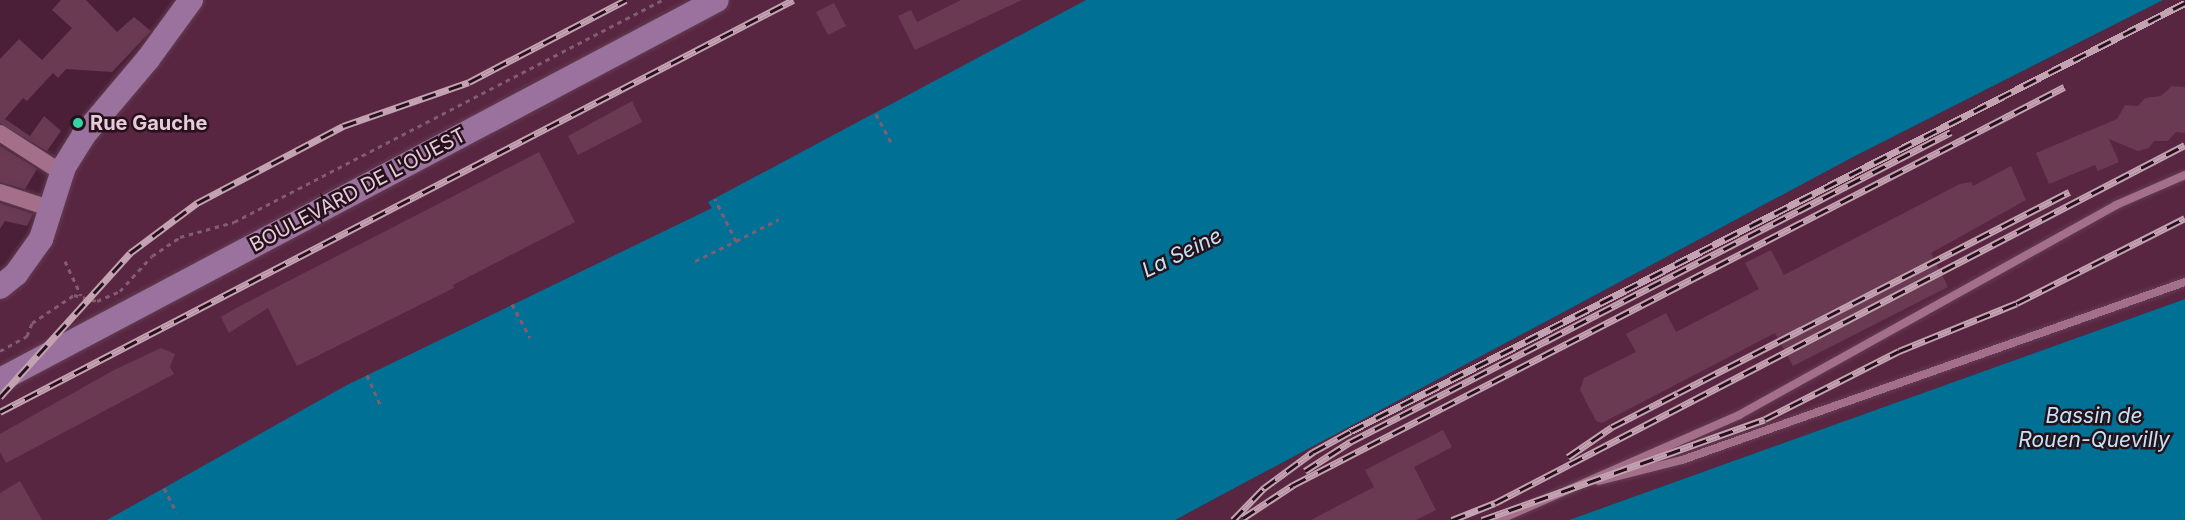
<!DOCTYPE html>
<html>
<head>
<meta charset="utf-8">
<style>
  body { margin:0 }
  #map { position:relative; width:2185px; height:520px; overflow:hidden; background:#4b1f37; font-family:Inter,sans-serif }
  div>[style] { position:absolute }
  .built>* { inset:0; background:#592641 }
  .water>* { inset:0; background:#007195 }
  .building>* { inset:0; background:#693a52 }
  .path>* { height:3px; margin-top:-1.5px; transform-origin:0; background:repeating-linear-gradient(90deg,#835c70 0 4.5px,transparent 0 9px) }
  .roads { filter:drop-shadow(0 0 2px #633d52) drop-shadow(0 0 2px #633d52) }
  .lane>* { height:8px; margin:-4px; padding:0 4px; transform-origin:4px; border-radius:4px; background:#a47089 }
  .street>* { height:16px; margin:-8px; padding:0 8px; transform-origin:8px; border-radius:8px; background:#a47089 }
  .secondary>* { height:24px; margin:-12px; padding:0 12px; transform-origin:12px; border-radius:12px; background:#9a729d }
  .rail>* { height:7px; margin-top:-3.5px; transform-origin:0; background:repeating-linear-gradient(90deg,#25111b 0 14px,#c3a2b2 0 28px); box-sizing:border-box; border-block:2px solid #c3a2b2 }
  .dots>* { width:16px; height:16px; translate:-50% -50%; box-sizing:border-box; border:3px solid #25111b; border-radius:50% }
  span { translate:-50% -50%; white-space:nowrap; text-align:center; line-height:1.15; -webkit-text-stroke:5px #25111b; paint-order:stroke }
  .poi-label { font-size:20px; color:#e8cbd8; font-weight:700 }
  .left { translate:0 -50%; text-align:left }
  .street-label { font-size:20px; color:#e8cbd8 }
  .water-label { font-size:21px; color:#c4e4f4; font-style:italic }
</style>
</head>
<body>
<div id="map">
  <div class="built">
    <div style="clip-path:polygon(192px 0,1189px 0,216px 520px,0 520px,0 276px,36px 233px,54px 180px)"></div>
    <div style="clip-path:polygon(2163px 0,2185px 0,2185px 299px,1569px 520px,1175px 520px,1853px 157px)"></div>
  </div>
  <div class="water">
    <div style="clip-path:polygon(1086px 0,2163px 0,1853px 157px,1175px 520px,107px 520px,347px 385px,712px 208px,708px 202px)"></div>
    <div style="clip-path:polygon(2185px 299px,2185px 520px,1569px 520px)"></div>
  </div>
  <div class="building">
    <div style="clip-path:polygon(61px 0,86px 0,117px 32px,134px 17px,151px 31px,112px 72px,66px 69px,58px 78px,53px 73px,27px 101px,23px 98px,5px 119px,30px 136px,44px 116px,61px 131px,47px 151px,0 123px,0 59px,19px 39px,42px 60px,72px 28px,52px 10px)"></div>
    <div style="clip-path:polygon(961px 0,1022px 0,915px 50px,898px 16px,911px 10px,917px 22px)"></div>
    <div style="clip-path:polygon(834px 3px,846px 26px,828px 35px,816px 12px)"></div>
    <div style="clip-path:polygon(2172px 86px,2185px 87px,2185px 133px,2176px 132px,2168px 141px,2154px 141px,2149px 148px,2138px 151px,2109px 139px,2119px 162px,2098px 171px,2095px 165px,2049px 184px,2036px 153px,2117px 119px,2125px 105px,2138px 106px,2145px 98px,2161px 96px)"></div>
    <div style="clip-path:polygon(632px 101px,642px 122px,578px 155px,568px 136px)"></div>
    <div style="clip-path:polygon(0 146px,37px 169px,25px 189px,0 182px)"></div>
    <div style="clip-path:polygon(539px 152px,575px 222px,453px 285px,454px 288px,297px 366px,268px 308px,229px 333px,221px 317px,238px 307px)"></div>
    <div style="clip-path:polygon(2011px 166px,2026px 200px,1931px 253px,1948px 287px,1793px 366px,1775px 333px,1602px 423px,1596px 421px,1580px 390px,1584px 378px,1636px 352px,1626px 334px,1666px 313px,1676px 332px,1759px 289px,1745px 263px,1771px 250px,1784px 275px,1960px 184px,1971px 182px,1973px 186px)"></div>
    <div style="clip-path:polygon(0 203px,33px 214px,27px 226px,5px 221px,0 229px)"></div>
    <div style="clip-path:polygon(161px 348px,175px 354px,170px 367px,174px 374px,6px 463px,0 452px,0 434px,114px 370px)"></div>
    <div style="clip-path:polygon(1443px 430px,1452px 447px,1414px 467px,1436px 510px,1416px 520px,1311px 520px,1374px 487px,1365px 470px)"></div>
    <div style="clip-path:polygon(20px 481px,42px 520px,0 520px,0 493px)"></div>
  </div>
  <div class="path">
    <div style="left:876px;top:114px;width:36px;rotate:62deg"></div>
    <div style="left:736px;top:241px;width:48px;rotate:-27.1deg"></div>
    <div style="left:65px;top:261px;width:38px;rotate:65deg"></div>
    <div style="left:695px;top:261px;width:46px;rotate:-26deg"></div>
    <div style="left:736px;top:241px;width:47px;rotate:-116.6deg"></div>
    <div style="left:512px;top:304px;width:38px;rotate:62deg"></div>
    <div style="left:0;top:351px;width:31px;rotate:-29deg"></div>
    <div style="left:27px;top:336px;width:14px;rotate:-69deg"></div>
    <div style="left:32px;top:323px;width:50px;rotate:-33.7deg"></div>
    <div style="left:74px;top:295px;width:24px;rotate:15deg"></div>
    <div style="left:97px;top:301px;width:25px;rotate:-23deg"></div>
    <div style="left:120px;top:291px;width:47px;rotate:-47.6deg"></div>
    <div style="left:152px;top:256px;width:34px;rotate:-34deg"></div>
    <div style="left:180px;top:237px;width:56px;rotate:-15.5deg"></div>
    <div style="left:234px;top:222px;width:483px;rotate:-27.4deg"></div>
    <div style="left:367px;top:375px;width:35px;rotate:66deg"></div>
    <div style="left:164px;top:488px;width:27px;rotate:63deg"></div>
  </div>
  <div class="roads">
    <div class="lane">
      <div style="left:1599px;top:481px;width:86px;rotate:-14.2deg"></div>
      <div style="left:1682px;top:460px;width:534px;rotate:-19.49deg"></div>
      <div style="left:1499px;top:520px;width:262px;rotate:-23.6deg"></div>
      <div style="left:1739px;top:415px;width:432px;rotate:-29.1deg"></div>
      <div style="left:2116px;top:205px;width:75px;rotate:-23.5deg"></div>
    </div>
    <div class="street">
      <div style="left:0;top:133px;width:74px;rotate:32.8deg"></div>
      <div style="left:0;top:192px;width:55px;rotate:18.1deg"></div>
    </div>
    <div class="secondary">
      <div style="left:0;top:287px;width:21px;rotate:-39deg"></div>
      <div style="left:16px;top:274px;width:43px;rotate:-54.5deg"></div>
      <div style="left:41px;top:239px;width:76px;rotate:-72.3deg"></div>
      <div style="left:64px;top:167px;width:36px;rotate:-58deg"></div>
      <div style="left:83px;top:136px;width:101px;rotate:-49.8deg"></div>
      <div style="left:148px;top:59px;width:73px;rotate:-53.9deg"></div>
      <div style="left:0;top:380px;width:811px;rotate:-27.92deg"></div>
    </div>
  </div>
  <div class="rail">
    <div style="left:0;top:397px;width:194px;rotate:-47.9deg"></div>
    <div style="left:130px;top:253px;width:84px;rotate:-36.7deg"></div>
    <div style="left:197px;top:203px;width:165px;rotate:-27.8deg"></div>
    <div style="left:343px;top:126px;width:133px;rotate:-19.2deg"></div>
    <div style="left:469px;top:82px;width:177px;rotate:-27.6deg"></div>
    <div style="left:0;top:412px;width:894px;rotate:-27.45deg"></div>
    <div style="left:1568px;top:457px;width:53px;rotate:-34.3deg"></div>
    <div style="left:1612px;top:427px;width:74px;rotate:-27.3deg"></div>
    <div style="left:1678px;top:393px;width:440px;rotate:-27.2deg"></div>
    <div style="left:1305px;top:471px;width:54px;rotate:-32.8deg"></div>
    <div style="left:1350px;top:442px;width:676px;rotate:-27.28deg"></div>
    <div style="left:1243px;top:518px;width:60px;rotate:-33.4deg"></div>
    <div style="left:1293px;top:485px;width:868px;rotate:-27.3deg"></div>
    <div style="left:1233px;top:520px;width:45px;rotate:-45.9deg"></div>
    <div style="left:1264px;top:488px;width:61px;rotate:-36.3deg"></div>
    <div style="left:1313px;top:452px;width:43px;rotate:-28.9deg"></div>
    <div style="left:1351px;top:431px;width:937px;rotate:-27.17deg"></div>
    <div style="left:1452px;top:520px;width:46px;rotate:-21.6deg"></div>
    <div style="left:1495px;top:503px;width:777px;rotate:-27.42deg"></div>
    <div style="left:1482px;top:520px;width:300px;rotate:-19.6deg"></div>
    <div style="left:1765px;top:419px;width:150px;rotate:-26.9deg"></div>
    <div style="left:1899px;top:351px;width:127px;rotate:-22.1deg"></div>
    <div style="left:2017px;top:303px;width:188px;rotate:-26.8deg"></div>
  </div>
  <div class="dots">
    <div style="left:78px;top:123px;background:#35d4a7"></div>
  </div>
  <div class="poi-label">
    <span class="left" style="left:90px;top:123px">Rue Gauche</span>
  </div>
  <div class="street-label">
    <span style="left:358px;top:190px;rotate:-28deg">BOULEVARD DE L'OUEST</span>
  </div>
  <div class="water-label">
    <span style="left:1182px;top:253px;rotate:-26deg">La Seine</span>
    <span style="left:2094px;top:428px">Bassin de<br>Rouen-Quevilly</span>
  </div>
</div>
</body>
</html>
